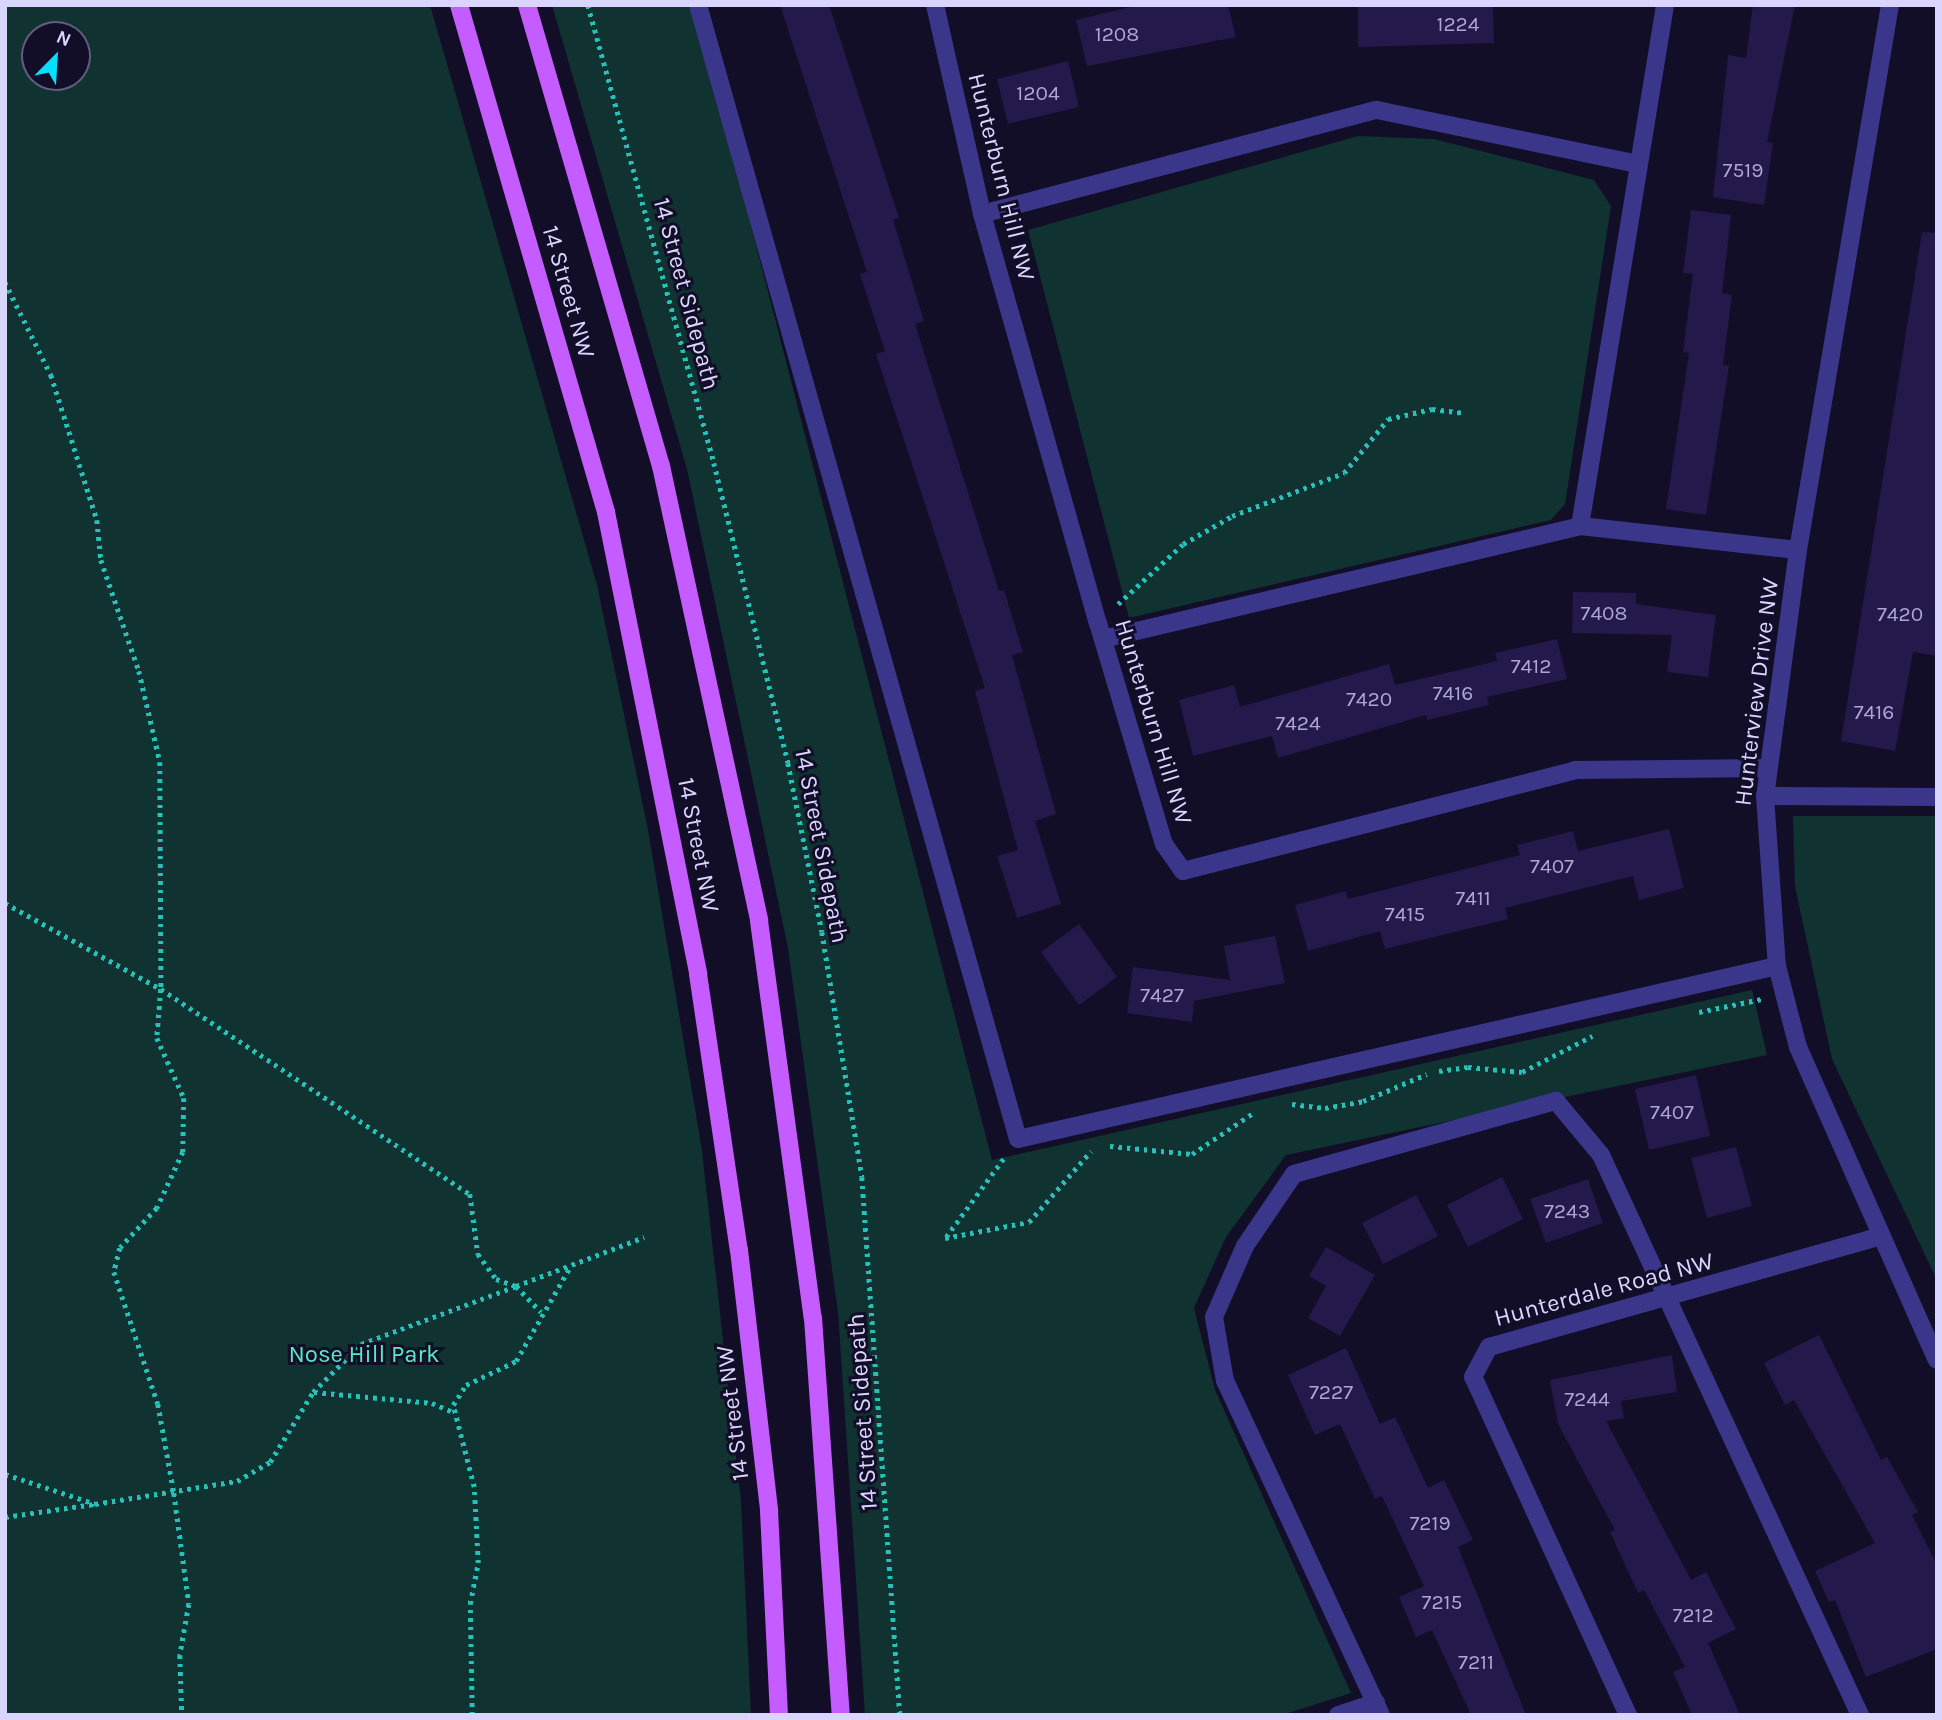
<!DOCTYPE html>
<html>
<head>
<meta charset="utf-8">
<style>
  body { margin:0 }
  #map { position:relative; width:1942px; height:1720px; overflow:hidden; background:#130e28; font-family:Karla,sans-serif }
  div>[style] { position:absolute }
  .green>* { inset:0; background:#103231 }
  .building>* { inset:0; background:#23194a }
  .path>* { height:4.5px; margin-top:-2.25px; transform-origin:0; background:repeating-linear-gradient(90deg,#27c0ba 0 3.5px,transparent 0 8.5px) }
  .minor>* { height:18px; margin:-9px; padding:0 9px; transform-origin:9px; border-radius:9px; background:#3a368a }
  .major>* { height:18px; margin:-9px; padding:0 9px; transform-origin:9px; border-radius:9px; background:#c55cff }
  span { translate:-50% -50%; white-space:nowrap; text-align:center; line-height:1.15; -webkit-text-stroke:6px #130e28; paint-order:stroke }
  .number-label { font-size:21px; color:#aca6d2 }
  .number-label span { -webkit-text-stroke-width:0 }
  .street-label { font-size:24px; color:#dad5ff }
  .park-label { font-size:24px; color:#58e8c6 }
  .frame { position:absolute; inset:0; border:7px solid #dad5ff; pointer-events:none }
  .north { position:absolute; left:21px; top:21px; width:70px; height:70px; box-sizing:border-box; background:#130e28; border:2px solid #635e7e; border-radius:50%; rotate:24deg; font-size:19px; font-weight:700; line-height:28px; text-align:center; color:#dad5ff }
  .north::after { content:''; display:block; margin:auto; width:24px; height:32px; background:#01e1ff; clip-path:polygon(50% 0,100% 100%,50% 72%,0 100%) }
</style>
</head>
<body>
<div id="map">
  <div class="green">
    <div style="clip-path:polygon(evenodd,5px 5px,430px 5px,597px 585px,648px 830px,702px 1151px,741px 1501px,751px 1715px,5px 1715px,5px 5px,77px 35px,77px 77px,35px 77px,35px 35px,77px 35px)"></div>
    <div style="clip-path:polygon(552px 5px,694px 5px,992px 1160px,1752px 990px,1767px 1055px,1286px 1155px,1226px 1237px,1194px 1308px,1215px 1390px,1351px 1693px,1282px 1715px,865px 1715px,838px 1312px,788px 948px,687px 469px)"></div>
    <div style="clip-path:polygon(1358px 136px,1434px 139px,1594px 180px,1611px 206px,1565px 504px,1551px 520px,1129px 618px,1028px 230px)"></div>
    <div style="clip-path:polygon(1793px 816px,1937px 816px,1937px 1280px,1832px 1059px,1795px 886px)"></div>
  </div>
  <div class="building">
    <div style="clip-path:polygon(780px 5px,829px 5px,899px 218px,893px 220px,924px 321px,915px 324px,999px 591px,1004px 590px,1023px 652px,1012px 655px,1056px 814px,1035px 821px,1061px 904px,1017px 918px,997px 856px,1018px 850px,975px 691px,985px 688px,876px 354px,885px 351px,860px 274px,867px 272px)"></div>
    <div style="clip-path:polygon(1138px 5px,1228px 5px,1236px 37px,1087px 66px,1076px 20px)"></div>
    <div style="clip-path:polygon(1358px 5px,1493px 5px,1494px 43px,1358px 47px)"></div>
    <div style="clip-path:polygon(1753px 5px,1795px 5px,1767px 142px,1773px 143px,1764px 205px,1713px 197px,1728px 55px,1746px 58px)"></div>
    <div style="clip-path:polygon(1068px 61px,1079px 107px,1008px 124px,997px 79px)"></div>
    <div style="clip-path:polygon(1691px 210px,1731px 215px,1722px 293px,1732px 295px,1723px 365px,1729px 366px,1706px 515px,1666px 509px,1689px 353px,1683px 352px,1693px 274px,1683px 273px)"></div>
    <div style="clip-path:polygon(1922px 232px,1937px 233px,1937px 656px,1913px 652px,1895px 751px,1841px 741px)"></div>
    <div style="clip-path:polygon(1573px 592px,1636px 593px,1636px 604px,1716px 615px,1708px 677px,1667px 672px,1672px 635px,1572px 633px)"></div>
    <div style="clip-path:polygon(1557px 639px,1567px 679px,1487px 697px,1489px 705px,1427px 720px,1426px 715px,1278px 758px,1272px 736px,1193px 756px,1179px 700px,1234px 685px,1240px 707px,1389px 664px,1395px 685px,1497px 661px,1495px 653px)"></div>
    <div style="clip-path:polygon(1669px 829px,1684px 888px,1639px 900px,1633px 876px,1505px 908px,1508px 919px,1385px 949px,1380px 931px,1308px 951px,1295px 905px,1346px 891px,1348px 899px,1520px 855px,1517px 845px,1573px 831px,1578px 851px)"></div>
    <div style="clip-path:polygon(1079px 924px,1117px 977px,1079px 1005px,1041px 952px)"></div>
    <div style="clip-path:polygon(1275px 936px,1285px 983px,1194px 1001px,1192px 1022px,1127px 1013px,1133px 967px,1230px 980px,1224px 946px)"></div>
    <div style="clip-path:polygon(1696px 1075px,1710px 1136px,1649px 1150px,1635px 1089px)"></div>
    <div style="clip-path:polygon(1736px 1147px,1752px 1206px,1707px 1218px,1691px 1158px)"></div>
    <div style="clip-path:polygon(1502px 1177px,1523px 1219px,1468px 1247px,1447px 1205px)"></div>
    <div style="clip-path:polygon(1588px 1179px,1603px 1223px,1546px 1243px,1530px 1199px)"></div>
    <div style="clip-path:polygon(1416px 1195px,1438px 1236px,1383px 1264px,1362px 1223px)"></div>
    <div style="clip-path:polygon(1326px 1247px,1375px 1275px,1340px 1336px,1308px 1318px,1326px 1286px,1309px 1276px)"></div>
    <div style="clip-path:polygon(1819px 1335px,1881px 1460px,1887px 1457px,1918px 1512px,1912px 1515px,1937px 1565px,1937px 1649px,1866px 1677px,1835px 1600px,1829px 1602px,1815px 1571px,1875px 1543px,1794px 1400px,1785px 1405px,1764px 1363px)"></div>
    <div style="clip-path:polygon(1346px 1348px,1380px 1424px,1395px 1417px,1428px 1488px,1444px 1480px,1473px 1540px,1458px 1547px,1526px 1715px,1471px 1715px,1432px 1630px,1416px 1637px,1399px 1597px,1424px 1586px,1382px 1496px,1375px 1499px,1340px 1424px,1315px 1435px,1288px 1375px)"></div>
    <div style="clip-path:polygon(1672px 1355px,1677px 1392px,1621px 1401px,1624px 1418px,1606px 1421px,1691px 1580px,1706px 1572px,1736px 1629px,1708px 1643px,1740px 1715px,1692px 1715px,1673px 1672px,1685px 1667px,1644px 1590px,1638px 1593px,1610px 1532px,1615px 1530px,1558px 1424px,1550px 1380px)"></div>
  </div>
  <div class="path">
    <div style="left:588px;top:5px;width:475px;rotate:74.6deg"></div>
    <div style="left:714px;top:463px;width:309px;rotate:76.1deg"></div>
    <div style="left:788px;top:763px;width:172px;rotate:78.6deg"></div>
    <div style="left:822px;top:932px;width:248px;rotate:80.7deg"></div>
    <div style="left:862px;top:1177px;width:539px;rotate:85.96deg"></div>
    <div style="left:5px;top:282px;width:104px;rotate:63.7deg"></div>
    <div style="left:51px;top:375px;width:152px;rotate:72.4deg"></div>
    <div style="left:97px;top:520px;width:40px;rotate:84.3deg"></div>
    <div style="left:101px;top:560px;width:117px;rotate:71.1deg"></div>
    <div style="left:139px;top:671px;width:93px;rotate:77deg"></div>
    <div style="left:160px;top:762px;width:227px;rotate:89.7deg"></div>
    <div style="left:161px;top:989px;width:371px;rotate:33.6deg"></div>
    <div style="left:470px;top:1194px;width:61px;rotate:82.4deg"></div>
    <div style="left:478px;top:1254px;width:31px;rotate:54deg"></div>
    <div style="left:496px;top:1279px;width:21px;rotate:19deg"></div>
    <div style="left:516px;top:1286px;width:137px;rotate:-20.9deg"></div>
    <div style="left:1118px;top:604px;width:88px;rotate:-42.7deg"></div>
    <div style="left:1183px;top:544px;width:56px;rotate:-29.7deg"></div>
    <div style="left:1232px;top:516px;width:120px;rotate:-21deg"></div>
    <div style="left:1344px;top:473px;width:70px;rotate:-50.8deg"></div>
    <div style="left:1388px;top:419px;width:45px;rotate:-12.8deg"></div>
    <div style="left:1432px;top:409px;width:33px;rotate:7deg"></div>
    <div style="left:5px;top:903px;width:178px;rotate:28.9deg"></div>
    <div style="left:161px;top:989px;width:49px;rotate:94.7deg"></div>
    <div style="left:157px;top:1038px;width:66px;rotate:65.8deg"></div>
    <div style="left:184px;top:1098px;width:54px;rotate:91.1deg"></div>
    <div style="left:183px;top:1152px;width:62px;rotate:114.9deg"></div>
    <div style="left:157px;top:1208px;width:54px;rotate:132.8deg"></div>
    <div style="left:120px;top:1248px;width:25px;rotate:104deg"></div>
    <div style="left:114px;top:1272px;width:139px;rotate:71.6deg"></div>
    <div style="left:158px;top:1404px;width:90px;rotate:79.8deg"></div>
    <div style="left:174px;top:1493px;width:112px;rotate:82.3deg"></div>
    <div style="left:189px;top:1604px;width:52px;rotate:100deg"></div>
    <div style="left:180px;top:1655px;width:60px;rotate:88.1deg"></div>
    <div style="left:1699px;top:1012px;width:64px;rotate:-11.7deg"></div>
    <div style="left:1439px;top:1071px;width:29px;rotate:-8deg"></div>
    <div style="left:1468px;top:1067px;width:54px;rotate:5.3deg"></div>
    <div style="left:1522px;top:1072px;width:79px;rotate:-27.2deg"></div>
    <div style="left:1292px;top:1104px;width:33px;rotate:7deg"></div>
    <div style="left:1325px;top:1108px;width:39px;rotate:-10deg"></div>
    <div style="left:1363px;top:1101px;width:69px;rotate:-22.9deg"></div>
    <div style="left:1110px;top:1146px;width:82px;rotate:5.6deg"></div>
    <div style="left:1192px;top:1154px;width:73px;rotate:-33.9deg"></div>
    <div style="left:946px;top:1237px;width:97px;rotate:-53.8deg"></div>
    <div style="left:945px;top:1238px;width:86px;rotate:-10.8deg"></div>
    <div style="left:1029px;top:1222px;width:94px;rotate:-48.9deg"></div>
    <div style="left:314px;top:1392px;width:119px;rotate:5.3deg"></div>
    <div style="left:432px;top:1403px;width:23px;rotate:23deg"></div>
    <div style="left:5px;top:1474px;width:95px;rotate:18.4deg"></div>
    <div style="left:95px;top:1504px;width:144px;rotate:-9.2deg"></div>
    <div style="left:237px;top:1481px;width:38px;rotate:-30deg"></div>
    <div style="left:270px;top:1462px;width:82px;rotate:-58.4deg"></div>
    <div style="left:313px;top:1392px;width:68px;rotate:-45deg"></div>
    <div style="left:361px;top:1344px;width:165px;rotate:-20.5deg"></div>
    <div style="left:516px;top:1286px;width:36px;rotate:46deg"></div>
    <div style="left:5px;top:1517px;width:90px;rotate:-8.3deg"></div>
    <div style="left:472px;top:1715px;width:111px;rotate:-91deg"></div>
    <div style="left:470px;top:1604px;width:42px;rotate:-79deg"></div>
    <div style="left:478px;top:1563px;width:76px;rotate:-93deg"></div>
    <div style="left:474px;top:1487px;width:85px;rotate:-104.4deg"></div>
    <div style="left:453px;top:1405px;width:24px;rotate:-57deg"></div>
    <div style="left:466px;top:1385px;width:55px;rotate:-25.6deg"></div>
    <div style="left:516px;top:1361px;width:108px;rotate:-60.1deg"></div>
  </div>
  <div class="minor">
    <div style="left:698px;top:5px;width:1178px;rotate:74.24deg"></div>
    <div style="left:1018px;top:1139px;width:778px;rotate:-12.84deg"></div>
    <div style="left:935px;top:5px;width:214px;rotate:77.3deg"></div>
    <div style="left:982px;top:214px;width:425px;rotate:74.2deg"></div>
    <div style="left:1098px;top:623px;width:231px;rotate:73.4deg"></div>
    <div style="left:1164px;top:844px;width:33px;rotate:55deg"></div>
    <div style="left:1183px;top:871px;width:405px;rotate:-14.4deg"></div>
    <div style="left:1575px;top:770px;width:192px;rotate:-0.6deg"></div>
    <div style="left:1890px;top:5px;width:553px;rotate:99.58deg"></div>
    <div style="left:1798px;top:550px;width:248px;rotate:97.6deg"></div>
    <div style="left:1765px;top:796px;width:170px;rotate:86deg"></div>
    <div style="left:1777px;top:966px;width:84px;rotate:75.5deg"></div>
    <div style="left:1798px;top:1047px;width:342px;rotate:66.1deg"></div>
    <div style="left:982px;top:214px;width:408px;rotate:-14.8deg"></div>
    <div style="left:1377px;top:110px;width:267px;rotate:11.7deg"></div>
    <div style="left:1580px;top:526px;width:528px;rotate:-80.73deg"></div>
    <div style="left:1103px;top:639px;width:490px;rotate:-13.3deg"></div>
    <div style="left:1580px;top:526px;width:219px;rotate:6.3deg"></div>
    <div style="left:1765px;top:796px;width:172px;rotate:0.3deg"></div>
    <div style="left:1338px;top:1715px;width:40px;rotate:-18deg"></div>
    <div style="left:1381px;top:1715px;width:369px;rotate:-115deg"></div>
    <div style="left:1225px;top:1381px;width:65px;rotate:-99.8deg"></div>
    <div style="left:1214px;top:1317px;width:77px;rotate:-66.4deg"></div>
    <div style="left:1245px;top:1246px;width:87px;rotate:-55.8deg"></div>
    <div style="left:1294px;top:1174px;width:272px;rotate:-15.6deg"></div>
    <div style="left:1556px;top:1101px;width:70px;rotate:50.2deg"></div>
    <div style="left:1601px;top:1155px;width:617px;rotate:65.18deg"></div>
    <div style="left:1628px;top:1715px;width:372px;rotate:-114.6deg"></div>
    <div style="left:1473px;top:1377px;width:34px;rotate:-62deg"></div>
    <div style="left:1489px;top:1347px;width:405px;rotate:-15.8deg"></div>
  </div>
  <div class="major">
    <div style="left:459px;top:5px;width:528px;rotate:73.83deg"></div>
    <div style="left:606px;top:512px;width:471px;rotate:78.7deg"></div>
    <div style="left:698px;top:974px;width:279px;rotate:81.6deg"></div>
    <div style="left:739px;top:1250px;width:263px;rotate:83.4deg"></div>
    <div style="left:769px;top:1511px;width:204px;rotate:87.2deg"></div>
    <div style="left:527px;top:5px;width:480px;rotate:73.8deg"></div>
    <div style="left:661px;top:466px;width:465px;rotate:77.8deg"></div>
    <div style="left:759px;top:921px;width:401px;rotate:82.3deg"></div>
    <div style="left:813px;top:1318px;width:398px;rotate:86deg"></div>
  </div>
  <div class="number-label">
    <span style="left:1458px;top:24px">1224</span>
    <span style="left:1117px;top:34px">1208</span>
    <span style="left:1038px;top:93px">1204</span>
    <span style="left:1743px;top:170px">7519</span>
    <span style="left:1604px;top:613px">7408</span>
    <span style="left:1900px;top:614px">7420</span>
    <span style="left:1531px;top:666px">7412</span>
    <span style="left:1453px;top:693px">7416</span>
    <span style="left:1369px;top:699px">7420</span>
    <span style="left:1874px;top:712px">7416</span>
    <span style="left:1298px;top:723px">7424</span>
    <span style="left:1552px;top:866px">7407</span>
    <span style="left:1473px;top:898px">7411</span>
    <span style="left:1405px;top:914px">7415</span>
    <span style="left:1162px;top:995px">7427</span>
    <span style="left:1672px;top:1112px">7407</span>
    <span style="left:1567px;top:1211px">7243</span>
    <span style="left:1331px;top:1392px">7227</span>
    <span style="left:1587px;top:1399px">7244</span>
    <span style="left:1430px;top:1523px">7219</span>
    <span style="left:1442px;top:1602px">7215</span>
    <span style="left:1693px;top:1615px">7212</span>
    <span style="left:1476px;top:1662px">7211</span>
  </div>
  <div class="street-label">
    <span style="left:1001px;top:177px;rotate:76deg">Hunterburn Hill NW</span>
    <span style="left:568px;top:292px;rotate:74deg">14 Street NW</span>
    <span style="left:686px;top:294px;rotate:75deg">14 Street Sidepath</span>
    <span style="left:1757px;top:692px;rotate:-83deg">Hunterview Drive NW</span>
    <span style="left:1153px;top:722px;rotate:73deg">Hunterburn Hill NW</span>
    <span style="left:698px;top:845px;rotate:79deg">14 Street NW</span>
    <span style="left:821px;top:846px;rotate:79deg">14 Street Sidepath</span>
    <span style="left:1604px;top:1290px;rotate:-15deg">Hunterdale Road NW</span>
    <span style="left:863px;top:1412px;rotate:-94deg">14 Street Sidepath</span>
    <span style="left:733px;top:1413px;rotate:-97deg">14 Street NW</span>
  </div>
  <div class="park-label">
    <span style="left:364px;top:1355px">Nose Hill Park</span>
  </div>
  <div class="frame"></div>
  <div class="north">N</div>
</div>
</body>
</html>
